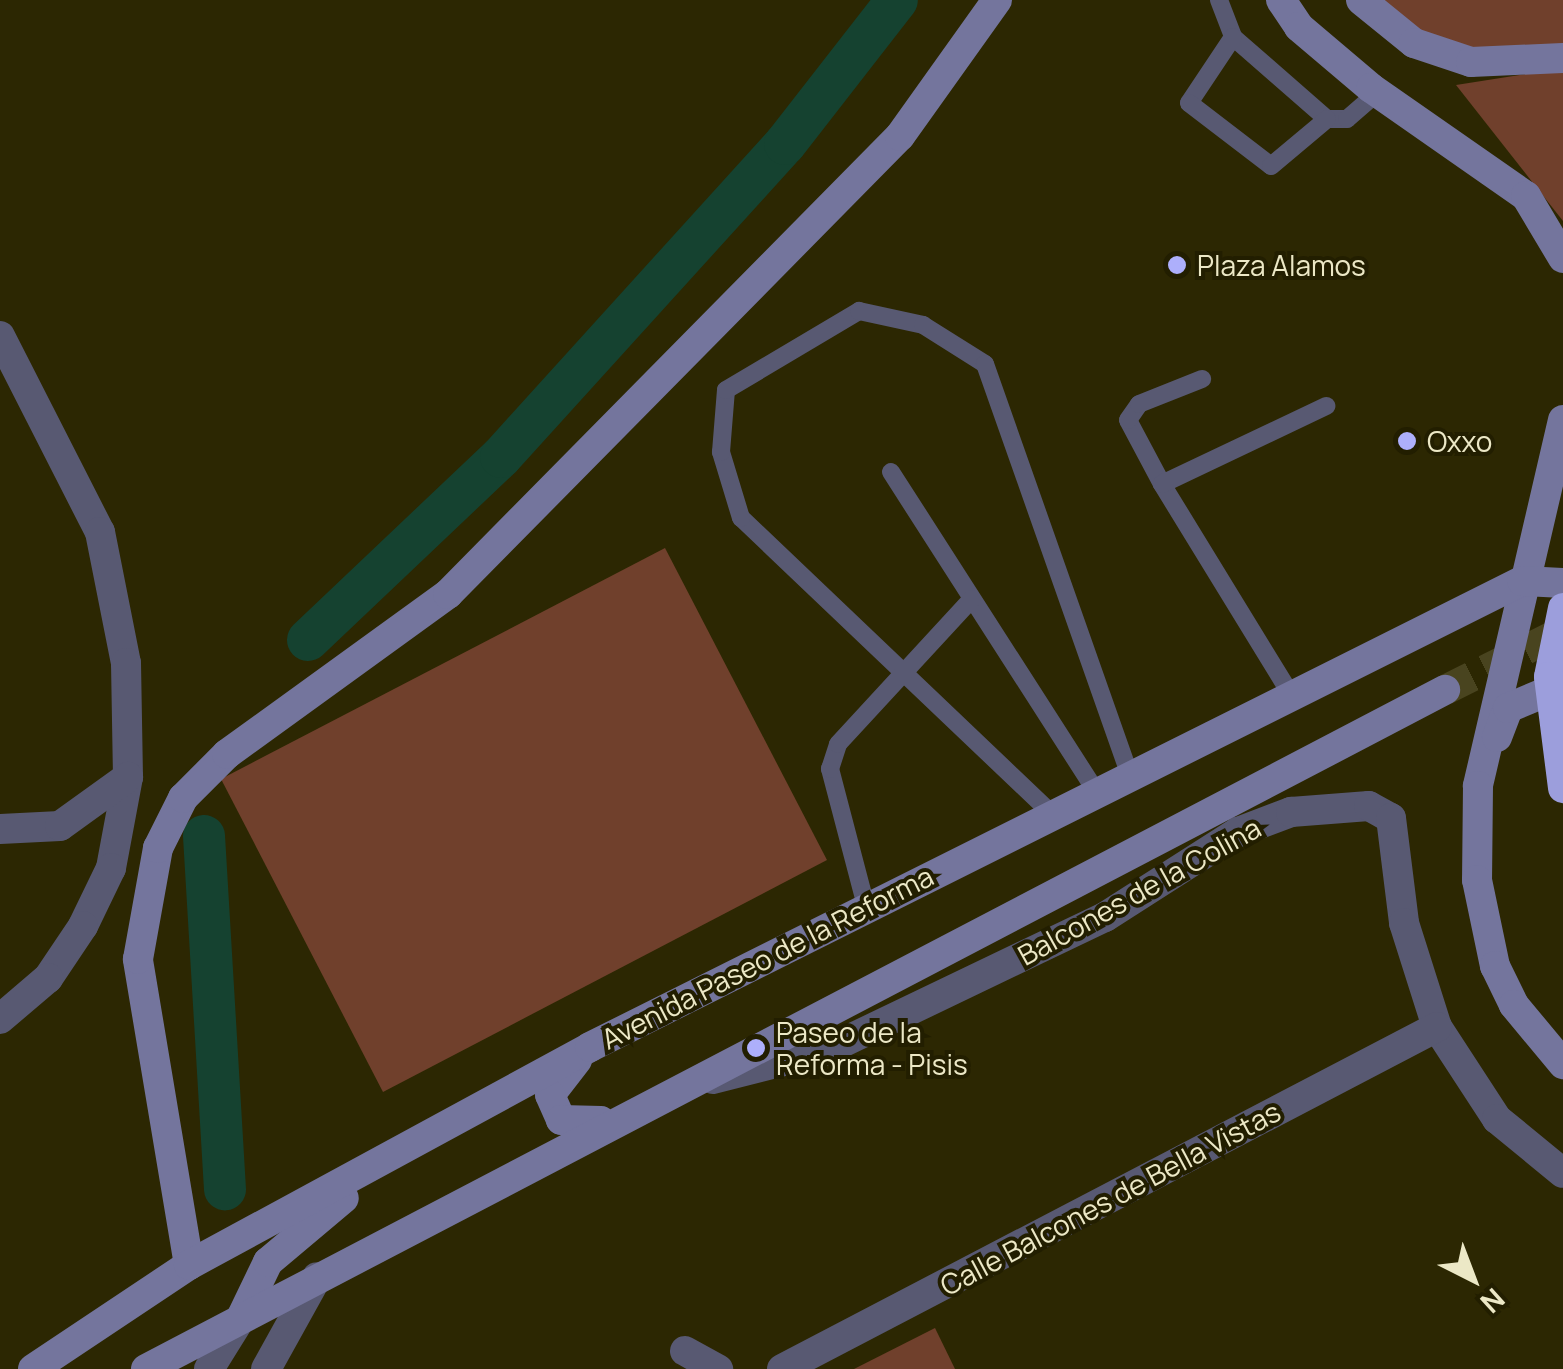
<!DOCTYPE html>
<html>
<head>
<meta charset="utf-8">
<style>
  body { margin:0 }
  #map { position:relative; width:1563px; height:1369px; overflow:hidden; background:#2c2702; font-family:Manrope,sans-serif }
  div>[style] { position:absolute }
  .green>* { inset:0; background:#70402c }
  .canal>* { height:42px; margin:-21px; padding:0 21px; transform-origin:21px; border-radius:21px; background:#154230 }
  .secondary-tunnel>* { height:30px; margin-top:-15px; transform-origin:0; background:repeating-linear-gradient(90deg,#49441f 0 30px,transparent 0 45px) }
  .lane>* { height:18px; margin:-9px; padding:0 9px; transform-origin:9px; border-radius:9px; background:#585972 }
  .street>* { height:30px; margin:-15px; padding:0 15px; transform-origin:15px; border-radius:15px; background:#585972 }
  .secondary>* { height:30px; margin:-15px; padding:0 15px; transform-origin:15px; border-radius:15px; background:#74759d }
  .highway>* { height:30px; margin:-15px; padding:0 15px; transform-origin:15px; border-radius:15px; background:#9c9edc }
  .dots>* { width:28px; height:28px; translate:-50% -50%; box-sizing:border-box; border:5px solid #221e00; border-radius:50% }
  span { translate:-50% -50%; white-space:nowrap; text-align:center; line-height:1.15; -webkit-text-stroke:8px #221e00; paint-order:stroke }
  .poi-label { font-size:28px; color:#ece8c6 }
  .left { translate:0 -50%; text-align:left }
  .street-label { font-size:28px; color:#ece8c6 }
  .north { position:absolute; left:1423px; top:1229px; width:100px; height:100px; -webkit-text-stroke:8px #221e00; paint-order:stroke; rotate:138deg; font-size:28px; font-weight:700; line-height:40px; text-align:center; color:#ece8c6 }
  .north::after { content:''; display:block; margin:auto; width:35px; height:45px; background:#ece8c6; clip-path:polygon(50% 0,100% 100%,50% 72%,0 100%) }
</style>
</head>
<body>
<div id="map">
  <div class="green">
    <div style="clip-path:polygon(1361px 0,1563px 0,1563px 58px,1471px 62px)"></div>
    <div style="clip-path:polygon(1563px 68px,1563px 221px,1456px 85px)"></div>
    <div style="clip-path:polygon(665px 548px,827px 860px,383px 1092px,221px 779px)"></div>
    <div style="clip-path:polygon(935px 1328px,955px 1369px,854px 1369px)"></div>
  </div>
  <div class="canal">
    <div style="left:308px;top:640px;width:266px;rotate:-43.5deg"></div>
    <div style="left:501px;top:457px;width:423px;rotate:-47.8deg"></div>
    <div style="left:785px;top:144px;width:182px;rotate:-52.1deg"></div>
    <div style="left:204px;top:836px;width:354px;rotate:86.6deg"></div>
  </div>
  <div class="secondary-tunnel">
    <div style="left:1445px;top:690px;width:132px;rotate:-26.6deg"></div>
  </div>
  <div class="lane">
    <div style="left:1219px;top:0;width:40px;rotate:69deg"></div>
    <div style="left:1233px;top:37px;width:125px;rotate:41.1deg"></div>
    <div style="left:1327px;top:119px;width:20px"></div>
    <div style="left:1347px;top:119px;width:40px;rotate:-41deg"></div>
    <div style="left:1233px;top:37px;width:79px;rotate:123.7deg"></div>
    <div style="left:1189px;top:103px;width:103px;rotate:37.5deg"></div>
    <div style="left:1271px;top:166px;width:73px;rotate:-40deg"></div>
    <div style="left:891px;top:472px;width:378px;rotate:57.3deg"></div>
    <div style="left:1162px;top:484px;width:72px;rotate:-118deg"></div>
    <div style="left:1128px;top:420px;width:19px;rotate:-55deg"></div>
    <div style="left:1139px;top:404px;width:68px;rotate:-21.6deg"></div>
    <div style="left:1290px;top:693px;width:245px;rotate:-121.5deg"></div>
    <div style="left:1162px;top:484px;width:182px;rotate:-25.4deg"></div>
    <div style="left:1051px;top:813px;width:428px;rotate:-136.4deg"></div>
    <div style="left:741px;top:518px;width:69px;rotate:-106.9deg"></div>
    <div style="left:721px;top:452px;width:62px;rotate:-85.4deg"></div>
    <div style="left:726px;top:390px;width:155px;rotate:-30.7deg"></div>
    <div style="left:859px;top:311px;width:66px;rotate:12.3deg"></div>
    <div style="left:923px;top:325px;width:73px;rotate:32.2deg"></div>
    <div style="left:985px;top:364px;width:434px;rotate:70.6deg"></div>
    <div style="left:866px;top:906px;width:142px;rotate:-104.7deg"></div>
    <div style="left:830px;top:769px;width:26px;rotate:-72deg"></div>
    <div style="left:838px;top:744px;width:197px;rotate:-47.3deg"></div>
  </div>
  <div class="street">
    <div style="left:0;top:336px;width:220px;rotate:63deg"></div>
    <div style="left:100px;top:532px;width:134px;rotate:78.8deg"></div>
    <div style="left:126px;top:663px;width:114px;rotate:89deg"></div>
    <div style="left:128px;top:777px;width:93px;rotate:100.6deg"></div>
    <div style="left:111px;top:868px;width:64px;rotate:115.8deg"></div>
    <div style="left:83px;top:926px;width:63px;rotate:123.9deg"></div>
    <div style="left:48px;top:978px;width:63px;rotate:139.5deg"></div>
    <div style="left:0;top:829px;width:60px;rotate:-2.9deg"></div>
    <div style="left:60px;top:826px;width:84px;rotate:-35.8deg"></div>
    <div style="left:713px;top:1079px;width:118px;rotate:-14.3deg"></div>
    <div style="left:827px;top:1050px;width:308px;rotate:-25.6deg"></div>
    <div style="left:1105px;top:917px;width:158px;rotate:-32.6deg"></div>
    <div style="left:1238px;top:832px;width:57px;rotate:-20.7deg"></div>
    <div style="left:1291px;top:812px;width:78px;rotate:-4.4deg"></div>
    <div style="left:1369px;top:806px;width:25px;rotate:29deg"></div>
    <div style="left:1391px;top:818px;width:106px;rotate:82.9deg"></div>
    <div style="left:1404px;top:923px;width:109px;rotate:72.4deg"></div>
    <div style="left:1437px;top:1027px;width:110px;rotate:56.9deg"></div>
    <div style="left:1497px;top:1119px;width:85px;rotate:39.3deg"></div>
    <div style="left:685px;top:1351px;width:38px;rotate:29deg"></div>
    <div style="left:209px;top:1369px;width:62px;rotate:-58.1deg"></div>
    <div style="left:266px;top:1369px;width:105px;rotate:-61deg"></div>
    <div style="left:782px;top:1369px;width:739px;rotate:-27.57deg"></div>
  </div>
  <div class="secondary">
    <div style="left:1281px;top:0;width:32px;rotate:56deg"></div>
    <div style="left:1299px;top:27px;width:94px;rotate:40.3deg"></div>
    <div style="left:1371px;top:88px;width:189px;rotate:34.9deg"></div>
    <div style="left:1526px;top:196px;width:72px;rotate:59.2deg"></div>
    <div style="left:1361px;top:0;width:68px;rotate:39.1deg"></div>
    <div style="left:1414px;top:43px;width:60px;rotate:18.4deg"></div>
    <div style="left:1471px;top:62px;width:92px;rotate:-2.5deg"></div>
    <div style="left:1563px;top:420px;width:376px;rotate:103.1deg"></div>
    <div style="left:1478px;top:786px;width:94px;rotate:90.6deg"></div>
    <div style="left:1477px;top:880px;width:88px;rotate:78.2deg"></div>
    <div style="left:1495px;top:966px;width:43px;rotate:64deg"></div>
    <div style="left:1514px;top:1005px;width:77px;rotate:50.3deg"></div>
    <div style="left:1497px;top:737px;width:31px;rotate:-69deg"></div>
    <div style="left:1508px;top:708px;width:60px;rotate:-22.7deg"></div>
    <div style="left:577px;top:1060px;width:44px;rotate:127.6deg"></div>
    <div style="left:550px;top:1095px;width:27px;rotate:66deg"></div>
    <div style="left:561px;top:1120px;width:40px;rotate:1.4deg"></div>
    <div style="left:189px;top:1265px;width:310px;rotate:-99.5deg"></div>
    <div style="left:138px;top:959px;width:113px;rotate:-79.8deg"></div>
    <div style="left:158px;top:848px;width:56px;rotate:-63.4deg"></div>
    <div style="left:183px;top:798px;width:62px;rotate:-45deg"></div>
    <div style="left:227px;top:754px;width:273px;rotate:-35.9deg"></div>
    <div style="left:448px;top:594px;width:643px;rotate:-45.38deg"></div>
    <div style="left:900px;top:136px;width:167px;rotate:-54.5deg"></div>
    <div style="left:242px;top:1316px;width:60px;rotate:-64.3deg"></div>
    <div style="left:268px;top:1262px;width:99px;rotate:-40.1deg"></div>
    <div style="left:33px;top:1369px;width:187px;rotate:-33.7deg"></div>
    <div style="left:189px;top:1265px;width:456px;rotate:-28.5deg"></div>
    <div style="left:590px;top:1047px;width:1042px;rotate:-26.57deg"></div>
    <div style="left:1522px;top:581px;width:41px;rotate:2.8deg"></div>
    <div style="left:146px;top:1369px;width:1466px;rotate:-27.6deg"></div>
  </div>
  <div class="highway">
    <div style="left:1563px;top:608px;width:70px;rotate:101.5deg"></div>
    <div style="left:1549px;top:677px;width:112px;rotate:82.8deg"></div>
  </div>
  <div class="dots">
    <div style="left:1177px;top:265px;background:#adaffb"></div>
    <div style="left:1407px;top:441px;background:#adaffb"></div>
    <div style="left:756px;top:1048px;background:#adaffb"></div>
  </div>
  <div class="poi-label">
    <span class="left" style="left:1197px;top:265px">Plaza Alamos</span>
    <span class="left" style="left:1427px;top:441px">Oxxo</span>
    <span class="left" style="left:776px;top:1048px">Paseo de la<br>Reforma - Pisis</span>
  </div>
  <div class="street-label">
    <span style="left:1139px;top:891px;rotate:-29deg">Balcones de la Colina</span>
    <span style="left:767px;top:957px;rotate:-27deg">Avenida Paseo de la Reforma</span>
    <span style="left:1110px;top:1198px;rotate:-28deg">Calle Balcones de Bella Vistas</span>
  </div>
  <div class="north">N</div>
</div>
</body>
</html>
